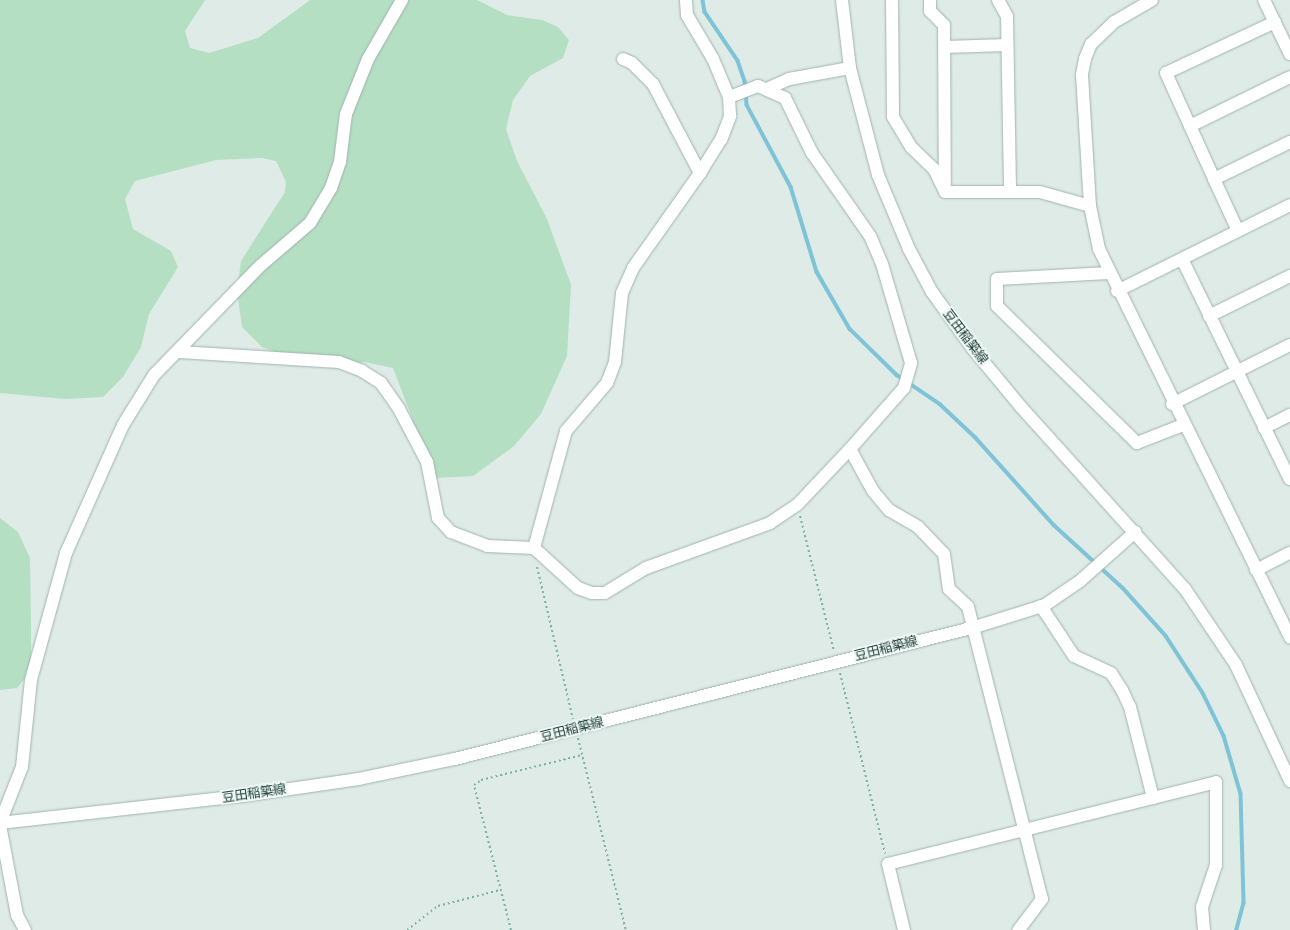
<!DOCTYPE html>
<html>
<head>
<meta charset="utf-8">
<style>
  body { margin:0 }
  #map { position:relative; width:1290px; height:930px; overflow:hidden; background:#deebe6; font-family:"Fira Sans","Noto Sans JP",sans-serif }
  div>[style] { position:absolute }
  .green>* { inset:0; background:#b4dfc3 }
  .stream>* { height:3.5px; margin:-1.75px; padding:0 1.75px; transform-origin:1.75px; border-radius:1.75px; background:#7fc3d7 }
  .path>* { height:2px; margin-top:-1px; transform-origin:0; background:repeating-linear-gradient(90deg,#7ab2a5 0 2px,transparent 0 5px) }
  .roads { filter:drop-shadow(0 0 1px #a0b3ae) drop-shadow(0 0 1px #a0b3ae) }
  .street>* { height:12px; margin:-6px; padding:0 6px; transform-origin:6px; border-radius:6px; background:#fff }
  .secondary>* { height:12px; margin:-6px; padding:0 6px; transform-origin:6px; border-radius:6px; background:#fff }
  span { translate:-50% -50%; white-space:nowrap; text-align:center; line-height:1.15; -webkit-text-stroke:4px #eef8f4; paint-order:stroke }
  .street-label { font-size:13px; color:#1d3c37 }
</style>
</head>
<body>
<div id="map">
  <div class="green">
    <div style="clip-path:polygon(0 0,205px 0,185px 31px,190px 48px,209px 53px,258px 38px,310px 0,477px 0,507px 15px,542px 20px,558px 27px,569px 40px,563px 58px,530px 76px,513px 100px,506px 129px,517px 161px,547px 219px,571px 285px,567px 356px,541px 414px,514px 446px,473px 476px,435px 478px,393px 368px,365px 362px,338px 367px,295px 359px,262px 347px,242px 327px,237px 291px,241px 261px,285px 192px,286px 182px,276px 161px,262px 158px,216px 160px,135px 181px,125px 199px,133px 229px,171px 251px,178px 267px,149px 314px,141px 347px,123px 377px,103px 397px,65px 399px,0 393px)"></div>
    <div style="clip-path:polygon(0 518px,18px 532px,30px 558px,31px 630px,31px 671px,17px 688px,0 690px)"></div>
  </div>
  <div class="stream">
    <div style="left:703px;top:0;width:12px;rotate:81deg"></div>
    <div style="left:705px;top:12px;width:59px;rotate:56deg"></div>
    <div style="left:738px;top:61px;width:21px;rotate:71deg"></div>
    <div style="left:745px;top:81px;width:24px;rotate:85deg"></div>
    <div style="left:747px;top:105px;width:93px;rotate:61.8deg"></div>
    <div style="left:791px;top:187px;width:89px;rotate:73deg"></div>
    <div style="left:817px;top:272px;width:66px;rotate:59.9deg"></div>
    <div style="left:850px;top:329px;width:66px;rotate:44.4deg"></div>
    <div style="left:897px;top:375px;width:52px;rotate:34deg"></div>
    <div style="left:940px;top:404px;width:48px;rotate:43.3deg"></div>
    <div style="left:975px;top:437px;width:118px;rotate:48.1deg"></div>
    <div style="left:1054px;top:525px;width:93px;rotate:42.4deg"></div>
    <div style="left:1123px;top:588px;width:64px;rotate:48.1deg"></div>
    <div style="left:1166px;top:636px;width:68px;rotate:57deg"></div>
    <div style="left:1203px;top:693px;width:48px;rotate:64deg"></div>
    <div style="left:1224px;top:736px;width:60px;rotate:73.7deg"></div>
    <div style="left:1241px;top:794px;width:109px;rotate:88.4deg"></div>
    <div style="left:1244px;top:903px;width:28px;rotate:105deg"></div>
  </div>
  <div class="path">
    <div style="left:800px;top:516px;width:139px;rotate:75.9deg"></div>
    <div style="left:537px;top:567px;width:156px;rotate:76.7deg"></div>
    <div style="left:840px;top:673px;width:186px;rotate:76deg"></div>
    <div style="left:578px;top:738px;width:198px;rotate:76deg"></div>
    <div style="left:407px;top:930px;width:39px;rotate:-38deg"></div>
    <div style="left:438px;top:906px;width:64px;rotate:-14.5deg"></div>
    <div style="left:511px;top:930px;width:150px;rotate:-104.3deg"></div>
    <div style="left:474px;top:785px;width:9px;rotate:-36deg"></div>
    <div style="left:481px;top:780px;width:104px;rotate:-13.9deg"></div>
  </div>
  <div class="roads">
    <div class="street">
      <div style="left:892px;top:0;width:117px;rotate:89.5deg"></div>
      <div style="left:893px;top:117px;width:35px;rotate:59deg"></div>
      <div style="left:911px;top:147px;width:32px;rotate:44deg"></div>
      <div style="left:934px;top:169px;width:25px;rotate:64deg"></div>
      <div style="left:930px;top:0;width:11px;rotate:90deg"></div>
      <div style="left:930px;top:11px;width:20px;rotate:45deg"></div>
      <div style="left:944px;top:25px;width:164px;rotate:89.7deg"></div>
      <div style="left:998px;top:0;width:18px;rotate:61deg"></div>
      <div style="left:1007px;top:16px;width:175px;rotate:89deg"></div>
      <div style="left:1264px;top:0;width:60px;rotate:64.3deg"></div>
      <div style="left:1275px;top:22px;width:120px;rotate:154.9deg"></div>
      <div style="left:1166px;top:73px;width:116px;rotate:65.6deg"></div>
      <div style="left:1214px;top:179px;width:85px;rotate:-26deg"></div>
      <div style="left:945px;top:47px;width:62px;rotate:-1.8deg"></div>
      <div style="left:623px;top:59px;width:10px;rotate:24deg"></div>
      <div style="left:632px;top:63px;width:30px;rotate:45deg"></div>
      <div style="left:653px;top:84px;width:101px;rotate:62.2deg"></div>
      <div style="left:769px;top:88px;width:22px;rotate:-24deg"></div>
      <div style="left:789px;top:79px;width:62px;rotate:-10.2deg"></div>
      <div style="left:1190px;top:126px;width:111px;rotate:-26.1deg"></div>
      <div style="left:1214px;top:179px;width:57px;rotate:65.2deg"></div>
      <div style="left:945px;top:192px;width:95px"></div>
      <div style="left:1040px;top:192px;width:52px;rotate:15.6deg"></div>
      <div style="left:1182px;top:259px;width:245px;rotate:63.9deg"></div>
      <div style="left:1109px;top:273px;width:112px;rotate:176.9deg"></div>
      <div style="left:997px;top:279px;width:27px;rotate:90deg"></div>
      <div style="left:997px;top:306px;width:196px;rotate:44.4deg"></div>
      <div style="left:1137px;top:443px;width:49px;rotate:-21.4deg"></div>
      <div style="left:1117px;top:291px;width:193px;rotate:-26.4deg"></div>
      <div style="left:1209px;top:316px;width:90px;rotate:-26.3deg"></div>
      <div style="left:180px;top:352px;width:159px;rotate:3.6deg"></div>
      <div style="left:339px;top:362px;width:25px;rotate:21deg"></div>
      <div style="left:362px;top:371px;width:22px;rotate:32deg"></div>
      <div style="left:381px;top:383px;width:32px;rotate:55deg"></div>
      <div style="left:399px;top:409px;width:60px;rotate:62.2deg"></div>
      <div style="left:427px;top:462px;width:57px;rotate:78.9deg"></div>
      <div style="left:438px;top:518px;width:19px;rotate:47deg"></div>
      <div style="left:451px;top:532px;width:39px;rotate:21deg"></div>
      <div style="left:487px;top:546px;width:47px;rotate:2.4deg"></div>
      <div style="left:534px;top:548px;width:59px;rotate:42.3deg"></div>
      <div style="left:578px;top:588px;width:15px;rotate:20deg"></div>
      <div style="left:592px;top:593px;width:13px"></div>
      <div style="left:605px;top:593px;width:48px;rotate:-31.4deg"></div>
      <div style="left:646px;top:568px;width:132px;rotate:-19.9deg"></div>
      <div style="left:770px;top:523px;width:32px;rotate:-34deg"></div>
      <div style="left:797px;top:505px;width:77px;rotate:-46.6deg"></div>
      <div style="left:850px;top:449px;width:81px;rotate:-48.5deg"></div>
      <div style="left:904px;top:388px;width:26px;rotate:-74deg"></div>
      <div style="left:911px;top:363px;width:103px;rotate:-106.3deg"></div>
      <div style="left:882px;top:264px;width:30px;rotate:-113deg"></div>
      <div style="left:870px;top:236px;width:101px;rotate:-124.9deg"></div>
      <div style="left:812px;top:153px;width:61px;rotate:-116.1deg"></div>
      <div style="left:785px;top:98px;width:30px;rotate:-156deg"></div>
      <div style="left:758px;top:86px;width:31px;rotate:159deg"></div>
      <div style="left:1172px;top:404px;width:132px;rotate:-26.6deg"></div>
      <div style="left:1264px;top:428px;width:29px;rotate:-27deg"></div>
      <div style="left:850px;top:449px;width:48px;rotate:61.3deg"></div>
      <div style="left:873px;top:491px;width:25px;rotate:50deg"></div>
      <div style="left:889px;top:510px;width:34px;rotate:30deg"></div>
      <div style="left:918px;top:527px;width:37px;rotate:46deg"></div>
      <div style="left:944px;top:554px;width:35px;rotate:82deg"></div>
      <div style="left:949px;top:589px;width:26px;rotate:43deg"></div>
      <div style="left:968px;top:607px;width:301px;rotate:75.8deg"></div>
      <div style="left:1042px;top:899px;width:39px;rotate:127deg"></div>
      <div style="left:534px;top:548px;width:121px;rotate:-74.7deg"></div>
      <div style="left:566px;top:431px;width:63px;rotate:-49.5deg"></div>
      <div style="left:607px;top:383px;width:22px;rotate:-69deg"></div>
      <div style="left:615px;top:362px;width:69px;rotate:-84.2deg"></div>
      <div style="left:622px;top:293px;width:27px;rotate:-66deg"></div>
      <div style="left:633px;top:268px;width:116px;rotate:-54.8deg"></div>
      <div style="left:700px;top:173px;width:39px;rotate:-58deg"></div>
      <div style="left:721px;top:140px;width:26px;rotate:-69deg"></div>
      <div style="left:730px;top:116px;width:19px;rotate:-93deg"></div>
      <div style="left:729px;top:97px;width:41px;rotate:-112.8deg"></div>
      <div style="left:713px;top:59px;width:51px;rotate:-120.6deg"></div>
      <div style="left:687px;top:15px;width:15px;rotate:-94deg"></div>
      <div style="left:1256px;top:570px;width:38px;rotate:-27deg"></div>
      <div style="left:1041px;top:606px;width:60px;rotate:56.6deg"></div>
      <div style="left:1074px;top:656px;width:41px;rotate:24.7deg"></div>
      <div style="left:1111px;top:673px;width:20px;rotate:57deg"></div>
      <div style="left:1122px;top:690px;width:19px;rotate:65deg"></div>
      <div style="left:1130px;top:707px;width:94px;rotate:75.8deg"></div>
      <div style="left:0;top:823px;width:60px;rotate:-68.6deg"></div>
      <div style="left:22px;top:767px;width:87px;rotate:-84.1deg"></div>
      <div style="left:31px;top:680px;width:132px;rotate:-74.6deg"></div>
      <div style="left:66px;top:553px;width:140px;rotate:-66deg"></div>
      <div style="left:123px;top:425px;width:59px;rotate:-58.2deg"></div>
      <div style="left:154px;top:375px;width:152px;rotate:-45.8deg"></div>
      <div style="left:260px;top:266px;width:66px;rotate:-40.7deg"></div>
      <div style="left:310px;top:223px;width:41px;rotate:-59deg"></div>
      <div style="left:331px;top:188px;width:28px;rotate:-71deg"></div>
      <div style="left:340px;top:162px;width:48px;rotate:-82.9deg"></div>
      <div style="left:346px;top:114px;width:59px;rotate:-68.2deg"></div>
      <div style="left:368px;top:59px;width:68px;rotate:-60deg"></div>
      <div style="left:0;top:825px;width:92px;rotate:79.3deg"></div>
      <div style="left:17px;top:915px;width:17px;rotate:62deg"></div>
      <div style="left:904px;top:930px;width:68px;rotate:-103.6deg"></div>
      <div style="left:888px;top:864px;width:338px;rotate:-14deg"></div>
      <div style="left:1216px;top:782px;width:83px;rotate:90deg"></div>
      <div style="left:1216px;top:865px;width:44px;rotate:108.4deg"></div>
      <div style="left:1202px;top:907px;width:23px;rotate:85deg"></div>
    </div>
    <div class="secondary">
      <div style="left:842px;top:0;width:68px;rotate:83.3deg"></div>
      <div style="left:850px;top:68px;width:111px;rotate:75.3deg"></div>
      <div style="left:878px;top:175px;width:80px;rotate:67.3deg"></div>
      <div style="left:909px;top:249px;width:49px;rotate:61.9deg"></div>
      <div style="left:932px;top:292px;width:70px;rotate:54.3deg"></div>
      <div style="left:973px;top:349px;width:75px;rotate:50.4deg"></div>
      <div style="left:1021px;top:407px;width:245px;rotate:48deg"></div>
      <div style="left:1185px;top:589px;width:92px;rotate:56.1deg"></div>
      <div style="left:1236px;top:665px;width:128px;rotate:65deg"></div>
      <div style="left:1152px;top:0;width:44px;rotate:149.9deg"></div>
      <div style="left:1114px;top:22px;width:32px;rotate:136deg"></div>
      <div style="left:1091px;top:44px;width:16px;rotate:112deg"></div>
      <div style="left:1085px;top:59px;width:16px;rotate:101deg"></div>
      <div style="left:1082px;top:75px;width:131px;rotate:86.5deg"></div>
      <div style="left:1090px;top:206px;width:44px;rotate:78.2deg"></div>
      <div style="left:1099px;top:249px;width:433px;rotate:63.8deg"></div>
      <div style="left:0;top:823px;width:251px;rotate:-6.4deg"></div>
      <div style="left:249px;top:795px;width:111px;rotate:-8.3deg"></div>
      <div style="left:359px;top:779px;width:98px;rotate:-11.8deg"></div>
      <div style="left:455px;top:759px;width:536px;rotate:-14.24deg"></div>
      <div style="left:975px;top:627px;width:73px;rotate:-17.4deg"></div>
      <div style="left:1045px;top:605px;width:42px;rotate:-34.4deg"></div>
      <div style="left:1080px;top:581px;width:74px;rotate:-41.7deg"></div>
    </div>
  </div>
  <div class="street-label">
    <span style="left:965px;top:337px;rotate:53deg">豆田稲築線</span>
    <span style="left:886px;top:649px;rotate:-14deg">豆田稲築線</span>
    <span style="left:572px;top:730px;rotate:-14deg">豆田稲築線</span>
    <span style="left:254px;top:794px;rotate:-8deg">豆田稲築線</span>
  </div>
</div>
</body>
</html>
